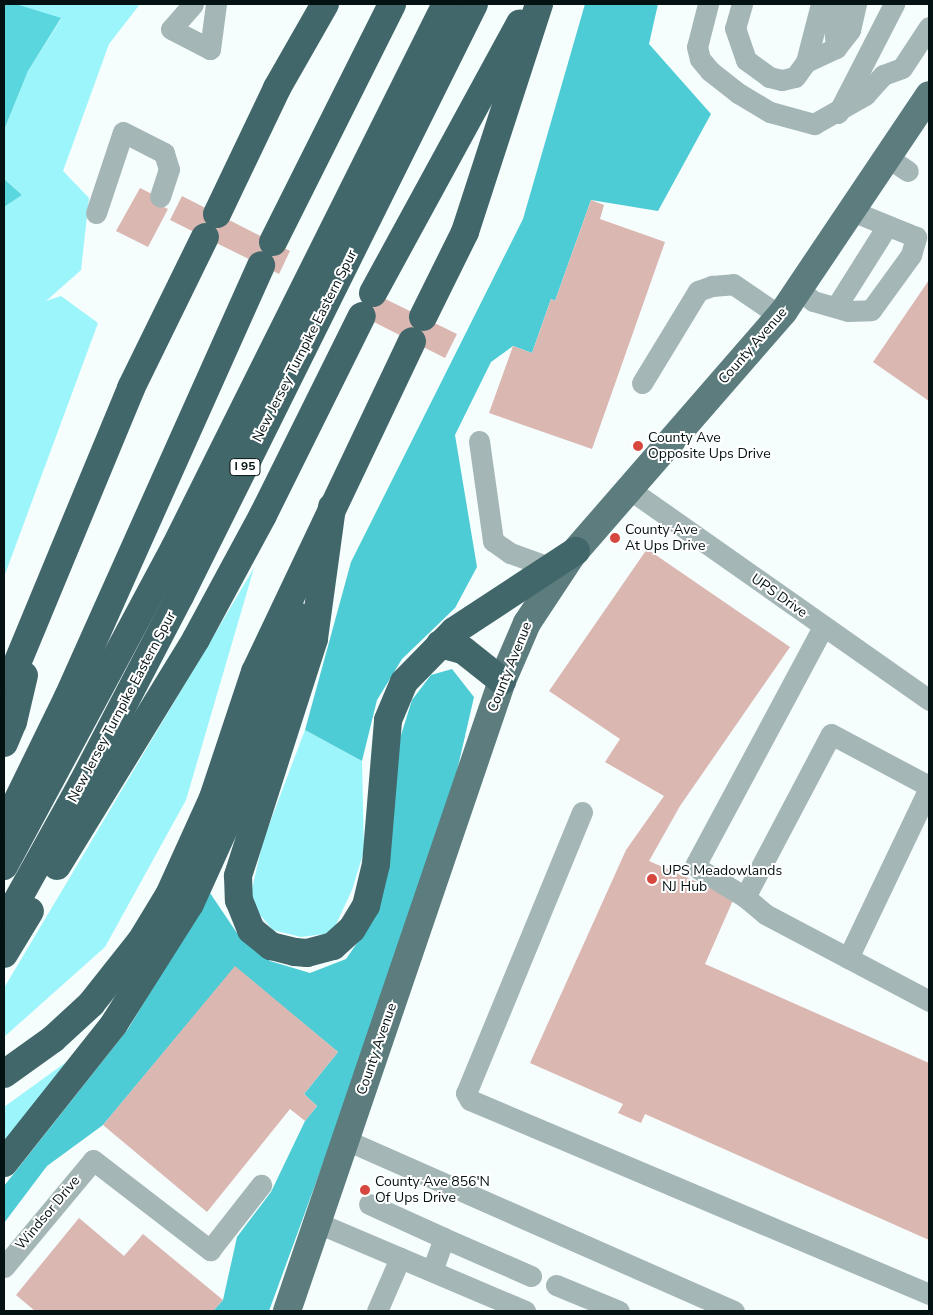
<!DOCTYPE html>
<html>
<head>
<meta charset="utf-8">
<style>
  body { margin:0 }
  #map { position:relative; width:933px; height:1315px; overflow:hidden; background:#f5fdfd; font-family:"Nunito Sans",sans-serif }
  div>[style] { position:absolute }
  .green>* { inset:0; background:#9cf5fb }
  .forest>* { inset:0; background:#4eccd5 }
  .water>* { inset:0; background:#59d6de }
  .building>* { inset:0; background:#dbb7b2 }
  .minor>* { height:21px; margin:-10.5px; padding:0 10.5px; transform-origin:10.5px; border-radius:10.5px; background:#a5b6b7 }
  .major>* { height:28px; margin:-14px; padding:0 14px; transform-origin:14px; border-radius:14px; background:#5c7c7e }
  .highway>* { height:28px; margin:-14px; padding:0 14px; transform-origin:14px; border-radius:14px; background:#42676a }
  .dots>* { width:14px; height:14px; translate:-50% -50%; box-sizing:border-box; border:2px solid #fff; border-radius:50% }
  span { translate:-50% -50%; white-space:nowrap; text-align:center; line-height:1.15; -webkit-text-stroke:4px #fff; paint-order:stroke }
  .shield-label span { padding:1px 4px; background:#fff; border:1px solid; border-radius:4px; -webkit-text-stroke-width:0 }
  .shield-label { font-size:12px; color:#041213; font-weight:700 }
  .street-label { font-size:14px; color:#041213 }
  .poi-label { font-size:14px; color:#041213 }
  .left { translate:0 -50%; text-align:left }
  .frame { position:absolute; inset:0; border:5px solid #041213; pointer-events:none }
</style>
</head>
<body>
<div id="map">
  <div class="green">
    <div style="clip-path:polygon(16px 4px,140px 4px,109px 44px,63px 171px,89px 198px,81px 270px,46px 301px,61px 296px,98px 323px,4px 577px,4px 207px,22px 195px,4px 179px,4px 130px,28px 71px,61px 19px)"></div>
    <div style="clip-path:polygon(254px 568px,186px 800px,105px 947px,4px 1037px,4px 988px)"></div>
    <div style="clip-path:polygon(305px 730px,362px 761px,364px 851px,352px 890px,332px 933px,301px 937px,273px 930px,249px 902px,263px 841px)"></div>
    <div style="clip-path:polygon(76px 1055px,4px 1144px,4px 1107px)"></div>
  </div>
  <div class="forest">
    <div style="clip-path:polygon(585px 4px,658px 4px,649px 44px,711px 114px,658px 211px,591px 200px,555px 301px,551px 299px,532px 353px,513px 346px,491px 362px,455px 435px,477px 567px,455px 608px,402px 659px,377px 700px,362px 761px,305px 730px,351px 562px,523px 219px)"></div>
    <div style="clip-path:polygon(452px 669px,474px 697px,457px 771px,363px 1054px,269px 1311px,213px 1311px,223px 1300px,237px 1237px,271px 1192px,305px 1121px,317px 1106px,304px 1094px,338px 1052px,235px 967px,103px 1125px,47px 1166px,4px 1223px,4px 1186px,128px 1029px,210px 893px,241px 939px,270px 961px,310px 973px,346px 959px,371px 923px,396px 751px,412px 700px,431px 675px)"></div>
  </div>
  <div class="water">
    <div style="clip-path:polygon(4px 4px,16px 4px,61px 18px,28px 71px,4px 130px)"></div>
    <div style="clip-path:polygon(4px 179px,22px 195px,4px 207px)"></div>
  </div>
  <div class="building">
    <div style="clip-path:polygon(140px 188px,154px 195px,151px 201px,168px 209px,148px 247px,116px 231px)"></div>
    <div style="clip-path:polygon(182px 196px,290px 251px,279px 274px,170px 220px)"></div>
    <div style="clip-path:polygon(591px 200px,604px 205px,600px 219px,665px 242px,592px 449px,489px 413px,513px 346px,532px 353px,551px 299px,555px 301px)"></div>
    <div style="clip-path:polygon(929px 280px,929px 401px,873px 362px)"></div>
    <div style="clip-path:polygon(371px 292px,457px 334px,445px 358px,360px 315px)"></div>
    <div style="clip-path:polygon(647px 549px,790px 647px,680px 806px,649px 861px,734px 898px,705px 964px,929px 1063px,929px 1240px,645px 1114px,641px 1123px,618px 1113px,623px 1104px,530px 1063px,626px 850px,664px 796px,605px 762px,620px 739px,549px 691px)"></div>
    <div style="clip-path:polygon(235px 966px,338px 1052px,304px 1094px,317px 1106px,305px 1121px,290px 1109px,207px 1212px,103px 1125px)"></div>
    <div style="clip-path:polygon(363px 1185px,369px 1187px,366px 1196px,360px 1194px)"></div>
    <div style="clip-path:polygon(79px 1218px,124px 1256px,143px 1234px,223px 1300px,213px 1311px,35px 1311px,16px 1295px)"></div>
  </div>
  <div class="minor">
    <div style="left:193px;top:4px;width:33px;rotate:131deg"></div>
    <div style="left:171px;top:29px;width:44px;rotate:27.1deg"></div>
    <div style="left:210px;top:49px;width:45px;rotate:-82.4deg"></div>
    <div style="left:708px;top:4px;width:44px;rotate:104.3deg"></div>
    <div style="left:697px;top:47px;width:12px;rotate:76deg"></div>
    <div style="left:700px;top:59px;width:16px;rotate:50deg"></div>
    <div style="left:710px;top:71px;width:36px;rotate:38deg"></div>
    <div style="left:738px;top:93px;width:37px;rotate:31deg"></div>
    <div style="left:770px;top:112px;width:46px;rotate:15.3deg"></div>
    <div style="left:814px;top:124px;width:59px;rotate:-29.6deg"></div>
    <div style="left:865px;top:95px;width:27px;rotate:-48deg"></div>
    <div style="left:883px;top:75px;width:20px;rotate:-20deg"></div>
    <div style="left:902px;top:68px;width:49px;rotate:-56.6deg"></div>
    <div style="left:742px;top:4px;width:25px;rotate:106deg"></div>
    <div style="left:735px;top:28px;width:34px;rotate:71deg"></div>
    <div style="left:746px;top:60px;width:29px;rotate:36deg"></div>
    <div style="left:769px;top:77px;width:13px;rotate:13deg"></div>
    <div style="left:782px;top:80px;width:13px;rotate:-13deg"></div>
    <div style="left:795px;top:77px;width:19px;rotate:-54deg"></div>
    <div style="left:806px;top:62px;width:60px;rotate:-75.5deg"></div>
    <div style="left:836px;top:48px;width:22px;rotate:-95deg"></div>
    <div style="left:834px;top:26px;width:23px;rotate:-75deg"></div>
    <div style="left:806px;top:62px;width:33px;rotate:-25deg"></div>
    <div style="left:836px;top:48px;width:23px;rotate:-52deg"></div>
    <div style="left:850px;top:30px;width:27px;rotate:-77deg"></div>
    <div style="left:838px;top:113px;width:123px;rotate:-62.8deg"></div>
    <div style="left:887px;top:157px;width:25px;rotate:34deg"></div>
    <div style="left:96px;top:213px;width:85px;rotate:-71.6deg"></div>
    <div style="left:123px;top:132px;width:46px;rotate:27.1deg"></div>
    <div style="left:164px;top:153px;width:17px;rotate:73deg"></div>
    <div style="left:169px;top:169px;width:29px;rotate:108deg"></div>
    <div style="left:800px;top:290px;width:17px;rotate:40deg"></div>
    <div style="left:813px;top:301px;width:36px;rotate:16deg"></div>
    <div style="left:848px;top:311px;width:23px;rotate:-2deg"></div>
    <div style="left:871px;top:310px;width:68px;rotate:-54deg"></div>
    <div style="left:911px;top:255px;width:19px;rotate:-74deg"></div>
    <div style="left:916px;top:237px;width:69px;rotate:-157.9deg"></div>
    <div style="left:836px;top:307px;width:96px;rotate:-57.8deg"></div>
    <div style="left:642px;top:383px;width:108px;rotate:-58.7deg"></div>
    <div style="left:698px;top:291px;width:15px;rotate:-20deg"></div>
    <div style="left:712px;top:286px;width:21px;rotate:-5deg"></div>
    <div style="left:733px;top:284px;width:57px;rotate:34.2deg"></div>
    <div style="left:479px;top:441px;width:101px;rotate:82deg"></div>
    <div style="left:493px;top:541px;width:21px;rotate:35deg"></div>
    <div style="left:510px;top:553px;width:53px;rotate:19.8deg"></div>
    <div style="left:629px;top:489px;width:367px;rotate:35.1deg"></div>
    <div style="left:823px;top:627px;width:269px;rotate:118.2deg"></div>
    <div style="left:696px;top:864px;width:6px;rotate:59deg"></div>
    <div style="left:699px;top:869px;width:54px;rotate:31.3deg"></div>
    <div style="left:745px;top:897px;width:26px;rotate:40deg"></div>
    <div style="left:765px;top:914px;width:186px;rotate:27.9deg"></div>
    <div style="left:582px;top:812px;width:304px;rotate:112.4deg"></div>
    <div style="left:466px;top:1093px;width:8px;rotate:60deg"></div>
    <div style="left:470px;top:1100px;width:498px;rotate:22.9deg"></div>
    <div style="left:745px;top:897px;width:184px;rotate:-62.2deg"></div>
    <div style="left:831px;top:734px;width:111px;rotate:28deg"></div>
    <div style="left:848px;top:958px;width:188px;rotate:-64.5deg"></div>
    <div style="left:346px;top:1140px;width:424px;rotate:23.8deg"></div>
    <div style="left:369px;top:1204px;width:82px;rotate:24.4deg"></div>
    <div style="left:444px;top:1238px;width:35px;rotate:110deg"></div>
    <div style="left:318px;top:1223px;width:225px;rotate:23deg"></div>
    <div style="left:444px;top:1238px;width:95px;rotate:23.6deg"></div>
    <div style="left:4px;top:1267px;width:139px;rotate:-50.2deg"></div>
    <div style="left:93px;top:1160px;width:148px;rotate:37.6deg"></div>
    <div style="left:210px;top:1250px;width:83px;rotate:-51.9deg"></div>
    <div style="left:556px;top:1285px;width:68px;rotate:22.4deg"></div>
    <div style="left:377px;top:1311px;width:58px;rotate:-66.5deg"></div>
  </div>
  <div class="major">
    <div style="left:287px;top:1311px;width:666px;rotate:-71.16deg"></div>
    <div style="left:502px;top:681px;width:63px;rotate:-66.7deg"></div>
    <div style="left:527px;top:623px;width:82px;rotate:-56.5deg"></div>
    <div style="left:572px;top:555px;width:323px;rotate:-49deg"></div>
    <div style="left:784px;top:311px;width:260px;rotate:-56.1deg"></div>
  </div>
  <div class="highway">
    <div style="left:217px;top:214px;width:140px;rotate:-64.5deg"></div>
    <div style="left:277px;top:88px;width:97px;rotate:-60.3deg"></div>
    <div style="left:273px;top:242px;width:266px;rotate:-63.4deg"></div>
    <div style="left:373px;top:293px;width:307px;rotate:-61.4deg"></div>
    <div style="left:423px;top:317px;width:95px;rotate:-63.7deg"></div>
    <div style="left:465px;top:232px;width:240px;rotate:-72deg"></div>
    <div style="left:332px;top:507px;width:133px;rotate:97.8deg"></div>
    <div style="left:314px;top:639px;width:249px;rotate:107.8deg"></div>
    <div style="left:238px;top:876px;width:24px;rotate:88deg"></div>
    <div style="left:239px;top:900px;width:32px;rotate:68deg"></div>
    <div style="left:251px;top:930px;width:26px;rotate:39deg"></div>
    <div style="left:271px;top:946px;width:25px;rotate:14deg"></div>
    <div style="left:295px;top:952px;width:12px;rotate:5deg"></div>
    <div style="left:307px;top:953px;width:27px;rotate:-15deg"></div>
    <div style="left:333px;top:946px;width:25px;rotate:-42deg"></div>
    <div style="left:352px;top:929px;width:27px;rotate:-59deg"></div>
    <div style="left:366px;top:906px;width:43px;rotate:-76.6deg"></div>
    <div style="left:376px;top:864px;width:144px;rotate:-85.2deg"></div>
    <div style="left:388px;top:720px;width:41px;rotate:-67.2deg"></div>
    <div style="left:404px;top:682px;width:71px;rotate:-45.6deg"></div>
    <div style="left:454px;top:631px;width:146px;rotate:-33.3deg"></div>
    <div style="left:440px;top:644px;width:24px;rotate:15deg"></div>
    <div style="left:463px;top:650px;width:50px;rotate:38.5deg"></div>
    <div style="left:4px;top:695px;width:332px;rotate:-67.5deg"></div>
    <div style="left:131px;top:388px;width:168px;rotate:-63.9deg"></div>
    <div style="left:4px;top:743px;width:23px;rotate:-67deg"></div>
    <div style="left:13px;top:722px;width:48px;rotate:-76.8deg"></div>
    <div style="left:4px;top:828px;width:146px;rotate:-64deg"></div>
    <div style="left:68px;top:697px;width:473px;rotate:-65.9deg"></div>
    <div style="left:4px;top:866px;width:362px;rotate:-61.8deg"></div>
    <div style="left:175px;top:547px;width:607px;rotate:-63.48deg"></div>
    <div style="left:57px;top:866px;width:266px;rotate:-58.5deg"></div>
    <div style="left:196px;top:639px;width:141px;rotate:-61.6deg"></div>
    <div style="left:263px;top:515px;width:222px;rotate:-63.6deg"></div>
    <div style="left:4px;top:924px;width:160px;rotate:-60.9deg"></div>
    <div style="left:82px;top:784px;width:212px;rotate:-62.5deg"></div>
    <div style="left:180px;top:596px;width:661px;rotate:-63.59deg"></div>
    <div style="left:4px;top:954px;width:50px;rotate:-58.8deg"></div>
    <div style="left:4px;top:1074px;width:60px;rotate:-35.5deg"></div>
    <div style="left:53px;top:1039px;width:52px;rotate:-42.6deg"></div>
    <div style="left:91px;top:1004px;width:80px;rotate:-51.6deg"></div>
    <div style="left:141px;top:941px;width:54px;rotate:-58.7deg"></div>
    <div style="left:169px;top:895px;width:107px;rotate:-65.6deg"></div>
    <div style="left:213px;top:798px;width:133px;rotate:-71.6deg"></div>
    <div style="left:255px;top:672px;width:366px;rotate:-64.6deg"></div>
    <div style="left:4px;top:1163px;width:177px;rotate:-51.6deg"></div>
    <div style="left:114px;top:1024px;width:142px;rotate:-57.7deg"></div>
    <div style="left:190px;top:904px;width:107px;rotate:-65.6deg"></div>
    <div style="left:234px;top:807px;width:201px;rotate:-71.7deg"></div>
  </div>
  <div class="dots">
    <div style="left:638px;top:446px;background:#d5473f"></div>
    <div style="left:615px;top:538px;background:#d5473f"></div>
    <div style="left:652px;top:879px;background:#d5473f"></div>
    <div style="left:365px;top:1190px;background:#d5473f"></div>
  </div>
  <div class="shield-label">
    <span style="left:245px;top:467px">I 95</span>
  </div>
  <div class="street-label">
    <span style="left:305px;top:346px;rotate:-63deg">New Jersey Turnpike Eastern Spur</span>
    <span style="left:753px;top:346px;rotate:-49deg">County Avenue</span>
    <span style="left:779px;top:596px;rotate:35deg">UPS Drive</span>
    <span style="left:510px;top:667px;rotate:-68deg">County Avenue</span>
    <span style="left:122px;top:707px;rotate:-62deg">New Jersey Turnpike Eastern Spur</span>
    <span style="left:377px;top:1049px;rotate:-71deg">County Avenue</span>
    <span style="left:48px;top:1213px;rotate:-50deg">Windsor Drive</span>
  </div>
  <div class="poi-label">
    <span class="left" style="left:648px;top:446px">County Ave<br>Opposite Ups Drive</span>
    <span class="left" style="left:625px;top:538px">County Ave<br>At Ups Drive</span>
    <span class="left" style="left:662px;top:879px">UPS Meadowlands<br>NJ Hub</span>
    <span class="left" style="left:375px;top:1190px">County Ave 856'N<br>Of Ups Drive</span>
  </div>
  <div class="frame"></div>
</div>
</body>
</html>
